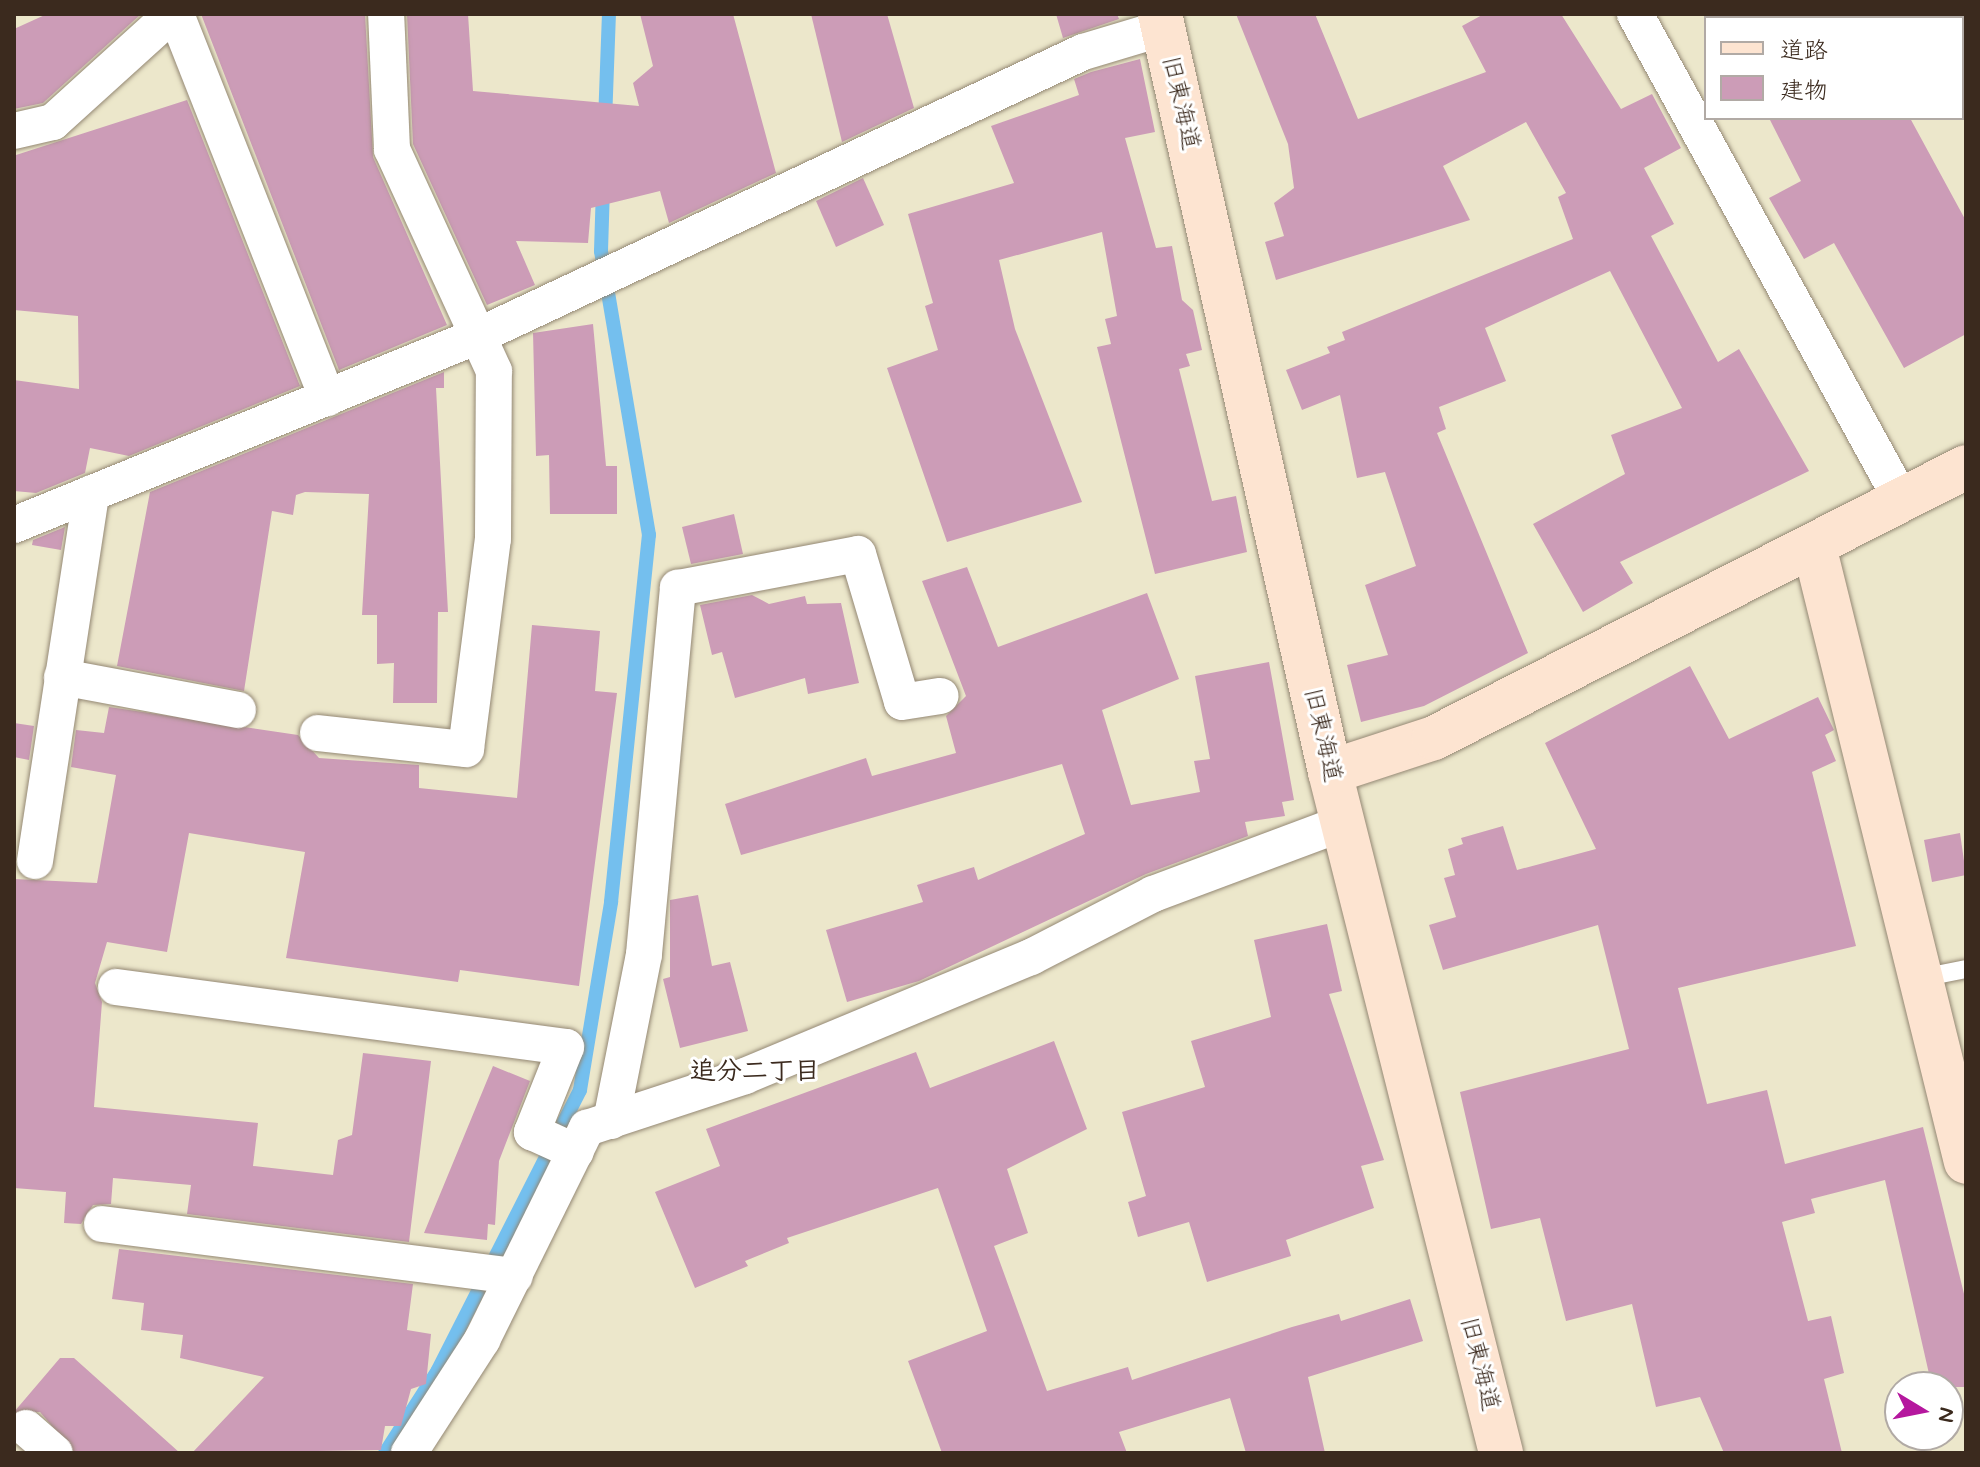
<!DOCTYPE html>
<html>
<head>
<meta charset="utf-8">
<style>
  body { margin:0 }
  #map { position:relative; width:1980px; height:1467px; overflow:hidden; background:#ece7cb; font-family:Mynerve,"Klee One",sans-serif }
  div>[style] { position:absolute }
  .stream>* { height:14px; margin:-7px; padding:0 7px; transform-origin:7px; border-radius:7px; background:#74bfee }
  .building>* { inset:0; background:#cc9cb7 }
  .roads { filter:drop-shadow(0 0 2px #948874) drop-shadow(0 0 2px #948874) }
  .lane>* { height:18px; margin:-9px; padding:0 9px; transform-origin:9px; border-radius:9px; background:#fff }
  .street>* { height:36px; margin:-18px; padding:0 18px; transform-origin:18px; border-radius:18px; background:#fff }
  .secondary>* { height:44px; margin:-22px; padding:0 22px; transform-origin:22px; border-radius:22px; background:#fde4d1 }
  span { translate:-50% -50%; white-space:nowrap; text-align:center; line-height:1.15; -webkit-text-stroke:6px #fff; paint-order:stroke }
  .street-label { font-size:24px; color:#3b2a1e }
  .neighbourhood-label { font-size:26px; color:#3b2a1e; font-weight:700 }
  .frame { position:absolute; inset:0; border:16px solid #3b2a1e; pointer-events:none }
  .legend { position:absolute; left:1704px; top:16px; width:260px; height:104px; box-sizing:border-box; background:#fff; border:2px solid #b1aaa5; margin:0; padding:10px 14px; list-style:none; font-size:24px; color:#3b2a1e }
  .legend li { display:flex; align-items:center; gap:16px; height:40px }
  .legend b { width:40px; border:2px solid #b1aaa5 }
  .north { position:absolute; left:1884px; top:1371px; width:80px; height:80px; box-sizing:border-box; background:#fff; border:2px solid #b1aaa5; border-radius:50%; rotate:100deg; font-size:22px; font-weight:700; line-height:32px; text-align:center; color:#3b2a1e }
  .north::after { content:''; display:block; margin:auto; width:28px; height:36px; background:#b5179e; clip-path:polygon(50% 0,100% 100%,50% 72%,0 100%) }
</style>
</head>
<body>
<div id="map">
  <div class="stream">
    <div style="left:605px;top:122px;width:108px;rotate:-87.9deg"></div>
    <div style="left:385px;top:1453px;width:98px;rotate:-57.4deg"></div>
    <div style="left:438px;top:1370px;width:314px;rotate:-63.1deg"></div>
    <div style="left:580px;top:1090px;width:191px;rotate:-80.6deg"></div>
    <div style="left:611px;top:902px;width:369px;rotate:-84.1deg"></div>
    <div style="left:649px;top:535px;width:288px;rotate:-99.6deg"></div>
    <div style="left:601px;top:251px;width:64px;rotate:-88.2deg"></div>
  </div>
  <div class="building">
    <div style="clip-path:polygon(47px 14px,141px 14px,43px 103px,14px 109px,14px 29px)"></div>
    <div style="clip-path:polygon(201px 14px,365px 14px,373px 157px,447px 325px,339px 370px)"></div>
    <div style="clip-path:polygon(407px 14px,468px 14px,473px 91px,639px 106px,633px 83px,653px 66px,640px 14px,733px 14px,776px 173px,669px 223px,660px 191px,591px 208px,588px 243px,516px 241px,535px 285px,487px 305px,413px 144px)"></div>
    <div style="clip-path:polygon(811px 14px,887px 14px,914px 108px,842px 142px)"></div>
    <div style="clip-path:polygon(1056px 14px,1117px 14px,1119px 19px,1063px 38px)"></div>
    <div style="clip-path:polygon(1236px 14px,1315px 14px,1358px 119px,1486px 72px,1462px 26px,1484px 14px,1561px 14px,1621px 109px,1652px 94px,1681px 148px,1644px 168px,1674px 224px,1651px 236px,1718px 362px,1739px 349px,1809px 471px,1620px 562px,1633px 583px,1583px 612px,1533px 524px,1625px 474px,1611px 435px,1682px 408px,1610px 271px,1485px 328px,1506px 381px,1439px 407px,1446px 429px,1437px 433px,1528px 653px,1424px 706px,1361px 722px,1347px 665px,1388px 655px,1365px 585px,1416px 566px,1385px 472px,1357px 478px,1340px 395px,1302px 410px,1286px 370px,1330px 353px,1327px 347px,1345px 340px,1342px 332px,1573px 239px,1558px 197px,1566px 193px,1526px 122px,1443px 166px,1470px 220px,1276px 280px,1265px 242px,1284px 236px,1274px 203px,1294px 188px,1288px 144px)"></div>
    <div style="clip-path:polygon(1140px 59px,1155px 132px,1125px 138px,1156px 248px,1172px 246px,1182px 300px,1193px 310px,1202px 350px,1186px 354px,1190px 366px,1179px 369px,1212px 501px,1236px 496px,1247px 552px,1155px 574px,1097px 347px,1111px 344px,1105px 319px,1117px 316px,1102px 232px,999px 260px,1015px 329px,1082px 502px,947px 542px,887px 368px,938px 350px,925px 306px,933px 303px,908px 214px,1014px 183px,991px 126px,1079px 95px,1074px 79px,1091px 72px)"></div>
    <div style="clip-path:polygon(187px 100px,300px 386px,129px 456px,90px 448px,85px 473px,36px 493px,14px 491px,14px 380px,79px 389px,78px 316px,14px 310px,16px 155px)"></div>
    <div style="clip-path:polygon(1769px 118px,1910px 118px,1966px 221px,1966px 334px,1904px 368px,1834px 243px,1804px 259px,1769px 198px,1801px 181px)"></div>
    <div style="clip-path:polygon(863px 178px,884px 225px,836px 247px,816px 201px)"></div>
    <div style="clip-path:polygon(593px 324px,606px 466px,617px 466px,617px 514px,550px 514px,549px 455px,536px 456px,533px 333px)"></div>
    <div style="clip-path:polygon(444px 372px,444px 388px,436px 388px,448px 612px,438px 612px,437px 703px,393px 703px,394px 663px,377px 664px,377px 615px,362px 615px,369px 494px,305px 492px,296px 495px,293px 515px,272px 511px,244px 691px,117px 666px,150px 492px)"></div>
    <div style="clip-path:polygon(734px 514px,743px 554px,691px 564px,682px 527px)"></div>
    <div style="clip-path:polygon(65px 527px,61px 550px,32px 545px,33px 540px)"></div>
    <div style="clip-path:polygon(967px 567px,998px 647px,1147px 593px,1179px 679px,1102px 710px,1131px 805px,1200px 792px,1194px 761px,1210px 759px,1195px 676px,1269px 662px,1294px 800px,1282px 802px,1285px 816px,1245px 822px,1248px 836px,1146px 874px,919px 981px,847px 1002px,826px 930px,923px 902px,917px 885px,974px 867px,978px 880px,1085px 834px,1062px 764px,741px 855px,725px 804px,866px 758px,872px 776px,956px 753px,946px 716px,966px 696px,922px 581px)"></div>
    <div style="clip-path:polygon(752px 595px,769px 604px,805px 596px,807px 604px,841px 603px,859px 683px,808px 694px,805px 678px,735px 698px,722px 652px,712px 655px,700px 605px)"></div>
    <div style="clip-path:polygon(532px 625px,600px 631px,595px 691px,617px 693px,579px 986px,460px 970px,458px 982px,286px 958px,305px 852px,189px 833px,167px 952px,107px 942px,95px 983px,102px 1002px,94px 1107px,258px 1123px,253px 1166px,333px 1175px,338px 1140px,352px 1135px,363px 1053px,431px 1061px,409px 1242px,187px 1214px,191px 1185px,113px 1178px,111px 1204px,93px 1205px,81px 1224px,64px 1223px,66px 1192px,14px 1188px,14px 879px,97px 883px,116px 775px,71px 767px,76px 730px,104px 733px,109px 707px,298px 735px,319px 758px,419px 765px,419px 788px,517px 798px)"></div>
    <div style="clip-path:polygon(1690px 666px,1729px 739px,1818px 697px,1834px 730px,1825px 735px,1836px 761px,1812px 772px,1856px 946px,1678px 988px,1707px 1104px,1767px 1090px,1785px 1164px,1923px 1127px,1966px 1302px,1966px 1387px,1932px 1387px,1885px 1180px,1811px 1199px,1815px 1213px,1782px 1222px,1808px 1321px,1831px 1316px,1844px 1373px,1824px 1379px,1842px 1453px,1724px 1453px,1700px 1397px,1656px 1407px,1632px 1304px,1566px 1321px,1540px 1218px,1491px 1229px,1460px 1092px,1629px 1049px,1598px 925px,1443px 970px,1429px 925px,1456px 917px,1444px 878px,1455px 875px,1448px 849px,1463px 844px,1461px 838px,1503px 826px,1517px 870px,1596px 849px,1545px 743px)"></div>
    <div style="clip-path:polygon(14px 723px,34px 726px,29px 760px,14px 757px)"></div>
    <div style="clip-path:polygon(1960px 833px,1966px 875px,1932px 882px,1924px 840px)"></div>
    <div style="clip-path:polygon(698px 895px,712px 966px,730px 962px,748px 1031px,680px 1048px,663px 979px,670px 977px,670px 900px)"></div>
    <div style="clip-path:polygon(1327px 924px,1342px 991px,1329px 994px,1384px 1160px,1361px 1166px,1374px 1208px,1286px 1240px,1291px 1256px,1207px 1282px,1189px 1222px,1138px 1237px,1128px 1202px,1146px 1196px,1122px 1112px,1205px 1087px,1191px 1041px,1271px 1017px,1254px 940px)"></div>
    <div style="clip-path:polygon(1054px 1041px,1087px 1129px,1007px 1169px,1028px 1233px,994px 1246px,1047px 1391px,1128px 1367px,1132px 1380px,1292px 1327px,1339px 1314px,1341px 1321px,1410px 1299px,1423px 1341px,1308px 1377px,1325px 1453px,1246px 1453px,1230px 1398px,1119px 1432px,1127px 1453px,942px 1453px,908px 1361px,987px 1331px,938px 1188px,787px 1238px,789px 1243px,745px 1261px,748px 1266px,695px 1288px,655px 1192px,720px 1166px,706px 1129px,916px 1052px,930px 1088px)"></div>
    <div style="clip-path:polygon(493px 1066px,530px 1081px,499px 1161px,495px 1225px,488px 1224px,487px 1240px,424px 1233px)"></div>
    <div style="clip-path:polygon(119px 1249px,413px 1284px,407px 1330px,431px 1334px,426px 1384px,411px 1389px,401px 1426px,385px 1426px,381px 1450px,192px 1453px,264px 1377px,180px 1358px,183px 1335px,141px 1330px,144px 1303px,112px 1299px)"></div>
    <div style="clip-path:polygon(60px 1358px,74px 1358px,180px 1453px,75px 1453px,40px 1412px,14px 1412px)"></div>
  </div>
  <div class="roads">
    <div class="lane">
      <div style="left:1921px;top:978px;width:46px;rotate:-11.3deg"></div>
    </div>
    <div class="street">
      <div style="left:176px;top:14px;width:413px;rotate:68.5deg"></div>
      <div style="left:1635px;top:14px;width:553px;rotate:61.26deg"></div>
      <div style="left:1946px;top:14px;width:4px;rotate:63deg"></div>
      <div style="left:1962px;top:44px;width:8px;rotate:60deg"></div>
      <div style="left:14px;top:131px;width:40px;rotate:-13deg"></div>
      <div style="left:53px;top:122px;width:161px;rotate:-42.2deg"></div>
      <div style="left:14px;top:525px;width:503px;rotate:-22.18deg"></div>
      <div style="left:480px;top:335px;width:666px;rotate:-25.14deg"></div>
      <div style="left:1083px;top:52px;width:84px;rotate:-16.7deg"></div>
      <div style="left:62px;top:677px;width:179px;rotate:10.6deg"></div>
      <div style="left:318px;top:733px;width:149px;rotate:6.2deg"></div>
      <div style="left:466px;top:749px;width:212px;rotate:-82.7deg"></div>
      <div style="left:493px;top:539px;width:168px;rotate:-89.7deg"></div>
      <div style="left:494px;top:371px;width:244px;rotate:-114.7deg"></div>
      <div style="left:392px;top:149px;width:135px;rotate:-92.5deg"></div>
      <div style="left:35px;top:861px;width:372px;rotate:-81.3deg"></div>
      <div style="left:116px;top:987px;width:454px;rotate:7.6deg"></div>
      <div style="left:566px;top:1047px;width:92px;rotate:111.8deg"></div>
      <div style="left:532px;top:1132px;width:48px;rotate:24.4deg"></div>
      <div style="left:611px;top:1121px;width:170px;rotate:-78.8deg"></div>
      <div style="left:644px;top:954px;width:368px;rotate:-84.7deg"></div>
      <div style="left:678px;top:588px;width:183px;rotate:-10.7deg"></div>
      <div style="left:858px;top:554px;width:154px;rotate:73.4deg"></div>
      <div style="left:902px;top:702px;width:39px;rotate:-9deg"></div>
      <div style="left:102px;top:1224px;width:416px;rotate:7.2deg"></div>
      <div style="left:26px;top:1428px;width:38px;rotate:41deg"></div>
      <div style="left:409px;top:1453px;width:135px;rotate:-57.1deg"></div>
      <div style="left:482px;top:1340px;width:237px;rotate:-63.7deg"></div>
      <div style="left:587px;top:1128px;width:166px;rotate:-18.2deg"></div>
      <div style="left:745px;top:1076px;width:310px;rotate:-22.6deg"></div>
      <div style="left:1031px;top:957px;width:137px;rotate:-27.3deg"></div>
      <div style="left:1153px;top:894px;width:203px;rotate:-20.5deg"></div>
    </div>
    <div class="secondary">
      <div style="left:1160px;top:14px;width:777px;rotate:77.36deg"></div>
      <div style="left:1330px;top:772px;width:702px;rotate:75.9deg"></div>
      <div style="left:1815px;top:550px;width:630px;rotate:76.14deg"></div>
      <div style="left:1330px;top:772px;width:109px;rotate:-18.1deg"></div>
      <div style="left:1434px;top:738px;width:597px;rotate:-26.99deg"></div>
    </div>
  </div>
  <div class="street-label">
    <span style="left:1180px;top:103px;rotate:77deg">旧東海道</span>
    <span style="left:1322px;top:735px;rotate:77deg">旧東海道</span>
    <span style="left:1479px;top:1364px;rotate:76deg">旧東海道</span>
  </div>
  <div class="neighbourhood-label">
    <span style="left:755px;top:1073px">追分二丁目</span>
  </div>
  <div class="frame"></div>
  <ul class="legend">
  <li><b style="height:10px;background:#fde4d1"></b>道路</li>
  <li><b style="height:22px;background:#cc9cb7"></b>建物</li>
  </ul>
  <div class="north">N</div>
</div>
</body>
</html>
